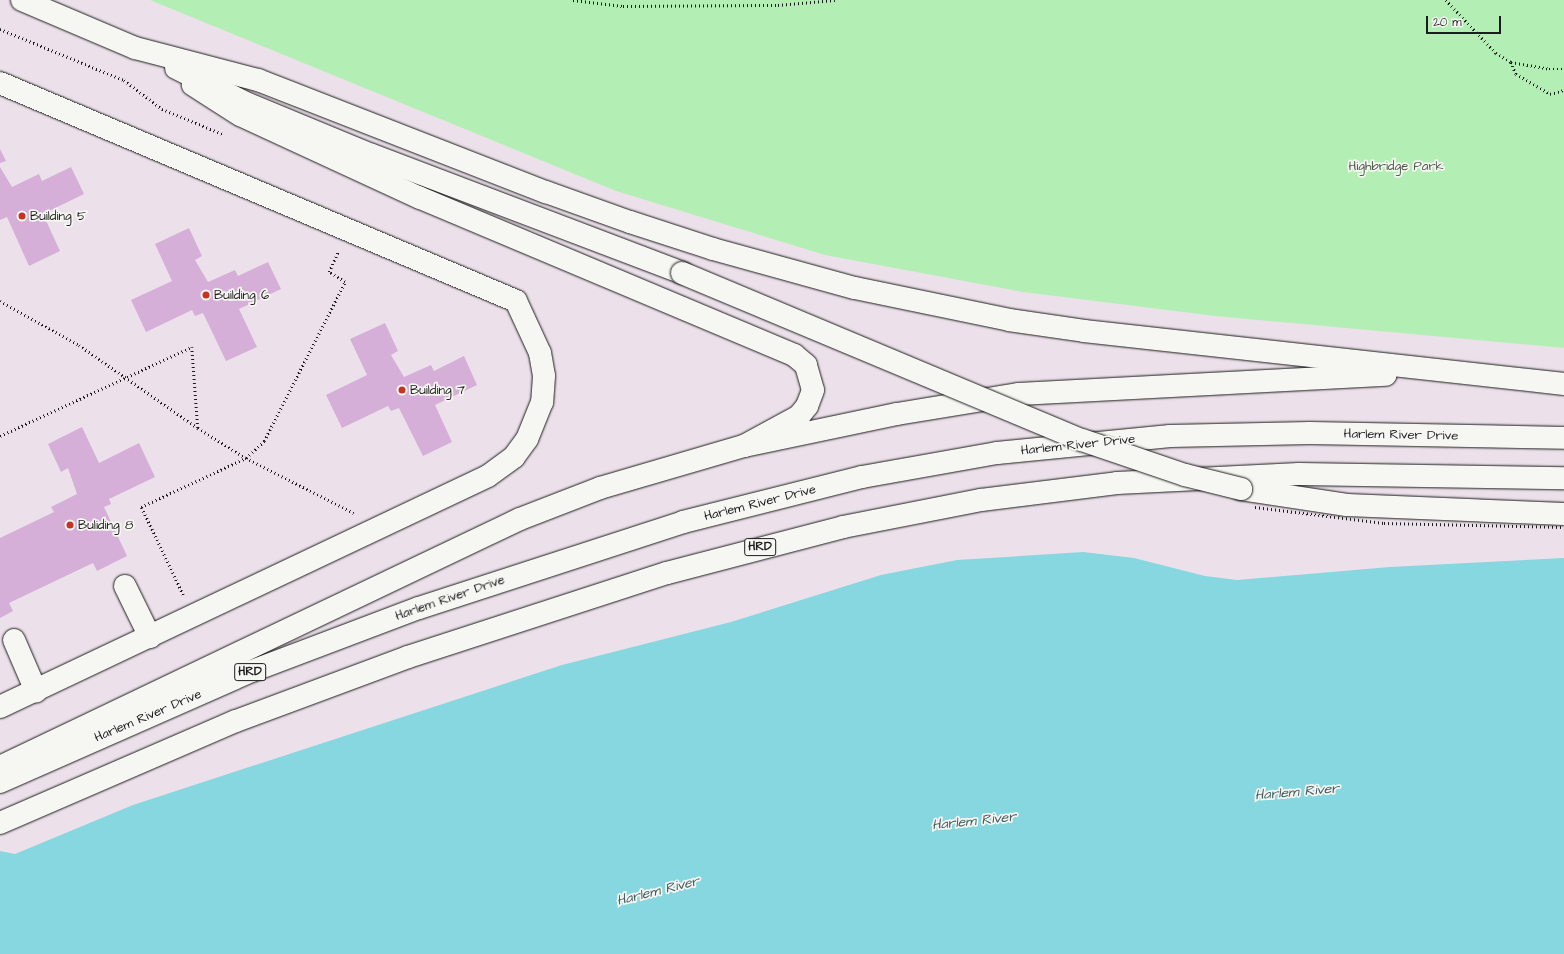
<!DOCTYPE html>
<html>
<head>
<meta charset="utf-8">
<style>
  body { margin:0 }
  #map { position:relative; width:1564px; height:954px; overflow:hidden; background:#ece1ea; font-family:"Architects Daughter",sans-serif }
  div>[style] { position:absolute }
  .green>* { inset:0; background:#b3efb4 }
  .water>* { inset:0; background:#86d7df }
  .building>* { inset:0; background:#d5afd8 }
  .path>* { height:2.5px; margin-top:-1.25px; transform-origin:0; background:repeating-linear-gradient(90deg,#1c1c1c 0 1px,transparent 0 4px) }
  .roads { filter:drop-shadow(0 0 1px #1c1c1c) drop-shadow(0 0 1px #1c1c1c) }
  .minor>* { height:22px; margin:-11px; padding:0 11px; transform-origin:11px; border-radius:11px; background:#f6f6f2 }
  .major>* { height:22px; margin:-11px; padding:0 11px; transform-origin:11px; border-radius:11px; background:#f6f6f2 }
  .highway>* { height:22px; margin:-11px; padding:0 11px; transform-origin:11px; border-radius:11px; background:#f6f6f2 }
  .path-bridge>* { height:2.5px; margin-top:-1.25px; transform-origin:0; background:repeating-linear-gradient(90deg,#1c1c1c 0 1px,transparent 0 4px) }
  .bridges { filter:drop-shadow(0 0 1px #1c1c1c) drop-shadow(0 0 1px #1c1c1c) }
  .highway-bridge>* { height:22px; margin:-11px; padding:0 11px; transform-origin:11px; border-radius:11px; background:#f6f6f2 }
  .dots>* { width:11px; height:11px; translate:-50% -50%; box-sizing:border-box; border:2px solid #f6f6f2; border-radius:50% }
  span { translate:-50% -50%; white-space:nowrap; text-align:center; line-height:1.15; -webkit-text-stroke:3.5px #f6f6f2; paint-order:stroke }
  .shield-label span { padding:1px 3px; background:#f6f6f2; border:1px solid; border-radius:3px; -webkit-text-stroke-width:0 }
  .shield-label { font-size:12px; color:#1c1c1c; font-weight:700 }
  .park-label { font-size:13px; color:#495b4a }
  .poi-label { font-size:13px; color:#1c1c1c }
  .left { translate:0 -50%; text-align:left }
  .street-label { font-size:13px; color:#1c1c1c }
  .water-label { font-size:14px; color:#415d60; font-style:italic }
  .scale { position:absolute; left:1426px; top:16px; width:75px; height:18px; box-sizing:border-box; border:2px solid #1c1c1c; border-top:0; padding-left:5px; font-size:12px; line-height:14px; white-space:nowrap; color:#1c1c1c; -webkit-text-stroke:3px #f6f6f2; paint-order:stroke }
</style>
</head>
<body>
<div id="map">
  <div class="green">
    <div style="clip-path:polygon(150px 0,1564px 0,1564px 348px,1215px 316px,1023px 292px,825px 255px,616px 191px)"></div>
  </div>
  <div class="water">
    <div style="clip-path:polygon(1083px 552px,1134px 558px,1205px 576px,1237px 580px,1390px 567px,1564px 558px,1564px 954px,0 954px,0 851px,15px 854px,133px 805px,562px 665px,731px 622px,881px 575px,957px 560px)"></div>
  </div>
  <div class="building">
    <div style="clip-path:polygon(0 149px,6px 161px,0 163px)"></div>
    <div style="clip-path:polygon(0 167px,12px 187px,39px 174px,42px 181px,71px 167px,84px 194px,43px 214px,60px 251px,29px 266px,7px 217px,0 220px)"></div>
    <div style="clip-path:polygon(189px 228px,202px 256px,195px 260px,208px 282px,235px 270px,238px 276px,268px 262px,281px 289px,239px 309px,257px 347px,226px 361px,203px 313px,195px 316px,192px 310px,146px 332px,131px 300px,172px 281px,155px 244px)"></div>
    <div style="clip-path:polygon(385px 323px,398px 351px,391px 355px,404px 377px,431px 365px,434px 371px,464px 356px,477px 385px,435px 405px,452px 442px,423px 456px,399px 408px,391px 411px,388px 406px,342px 428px,326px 395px,367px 375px,350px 339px)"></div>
    <div style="clip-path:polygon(82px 427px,99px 463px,139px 443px,155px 477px,109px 499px,111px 504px,104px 507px,127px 556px,97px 571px,93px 563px,9px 603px,13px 611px,0 618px,0 538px,54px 512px,51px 507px,77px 494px,68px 468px,61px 472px,48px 444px)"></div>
  </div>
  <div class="path">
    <div style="left:573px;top:0;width:50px;rotate:6.8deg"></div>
    <div style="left:623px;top:6px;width:155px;rotate:-0.4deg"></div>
    <div style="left:778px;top:5px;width:57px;rotate:-5deg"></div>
    <div style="left:1446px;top:0;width:73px;rotate:46.7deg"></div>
    <div style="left:1496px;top:53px;width:17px;rotate:31deg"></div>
    <div style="left:1511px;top:62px;width:13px;rotate:67deg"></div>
    <div style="left:1516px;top:74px;width:39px;rotate:30deg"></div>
    <div style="left:1550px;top:94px;width:15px;rotate:-16deg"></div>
    <div style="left:0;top:29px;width:134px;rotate:22.4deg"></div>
    <div style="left:124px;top:80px;width:48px;rotate:37.3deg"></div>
    <div style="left:162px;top:109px;width:66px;rotate:22.3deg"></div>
    <div style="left:1511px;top:62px;width:39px;rotate:10deg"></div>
    <div style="left:1549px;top:69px;width:15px"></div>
    <div style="left:0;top:301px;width:90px;rotate:29.1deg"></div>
    <div style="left:79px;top:345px;width:145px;rotate:34.9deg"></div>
    <div style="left:198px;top:428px;width:57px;rotate:32deg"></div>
    <div style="left:246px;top:458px;width:121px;rotate:27deg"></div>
    <div style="left:0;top:436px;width:212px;rotate:-24.9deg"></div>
    <div style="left:192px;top:347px;width:81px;rotate:85.8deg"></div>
    <div style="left:183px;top:595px;width:98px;rotate:-115.5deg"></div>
    <div style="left:141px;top:507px;width:116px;rotate:-25deg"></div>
    <div style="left:246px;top:458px;width:25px;rotate:-43deg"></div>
    <div style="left:264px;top:441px;width:178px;rotate:-63deg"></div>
    <div style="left:345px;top:282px;width:19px;rotate:-148deg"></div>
    <div style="left:329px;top:272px;width:22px;rotate:-66deg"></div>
  </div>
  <div class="roads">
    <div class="minor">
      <div style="left:22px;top:0;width:123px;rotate:23deg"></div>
      <div style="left:0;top:83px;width:560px;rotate:22.9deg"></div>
      <div style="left:516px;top:301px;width:57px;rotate:65.2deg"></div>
      <div style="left:540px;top:353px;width:23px;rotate:80deg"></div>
      <div style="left:544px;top:376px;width:26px;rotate:94deg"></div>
      <div style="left:542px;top:402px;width:40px;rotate:112deg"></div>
      <div style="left:527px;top:439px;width:22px;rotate:126deg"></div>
      <div style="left:514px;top:457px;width:32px;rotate:144deg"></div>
      <div style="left:488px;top:476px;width:540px;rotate:154.67deg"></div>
      <div style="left:125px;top:586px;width:57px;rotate:63.9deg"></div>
      <div style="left:14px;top:640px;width:56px;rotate:66.7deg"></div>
    </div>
    <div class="major">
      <div style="left:0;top:767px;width:576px;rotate:-25.5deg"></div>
      <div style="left:520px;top:519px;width:86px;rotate:-21.2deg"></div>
      <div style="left:600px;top:488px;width:150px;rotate:-16.3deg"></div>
      <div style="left:744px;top:446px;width:63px;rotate:-28.6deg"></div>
      <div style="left:799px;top:416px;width:13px;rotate:-51deg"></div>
      <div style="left:807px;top:406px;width:17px;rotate:-69deg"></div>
      <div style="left:813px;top:390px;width:26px;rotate:-106deg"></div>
      <div style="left:806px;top:365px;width:16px;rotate:-140deg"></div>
      <div style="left:794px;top:355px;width:406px;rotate:-157.2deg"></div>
      <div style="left:420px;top:198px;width:198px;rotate:-155.2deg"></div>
      <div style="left:240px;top:115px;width:56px;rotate:-147.4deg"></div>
    </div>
    <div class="highway">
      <div style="left:135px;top:48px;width:127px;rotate:14.6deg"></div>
      <div style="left:258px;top:80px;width:309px;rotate:21.3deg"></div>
      <div style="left:546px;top:192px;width:89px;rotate:19.7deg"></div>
      <div style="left:630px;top:222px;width:87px;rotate:18deg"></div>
      <div style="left:713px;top:249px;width:147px;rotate:15.4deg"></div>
      <div style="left:855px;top:288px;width:157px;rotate:11.7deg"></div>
      <div style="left:1009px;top:320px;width:76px;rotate:8.3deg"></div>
      <div style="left:1084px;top:331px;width:483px;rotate:6.3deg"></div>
      <div style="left:176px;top:68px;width:80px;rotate:26.6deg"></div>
      <div style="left:248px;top:104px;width:134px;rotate:22.4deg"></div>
      <div style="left:372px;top:155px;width:332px;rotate:20.8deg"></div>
      <div style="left:744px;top:446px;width:156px;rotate:-11.8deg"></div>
      <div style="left:897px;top:414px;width:124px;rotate:-9.3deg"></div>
      <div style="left:1019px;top:394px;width:367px;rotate:-3deg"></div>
      <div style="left:1241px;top:489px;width:107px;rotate:8.6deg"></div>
      <div style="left:1347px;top:505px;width:217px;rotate:2.4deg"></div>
      <div style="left:0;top:782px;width:275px;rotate:-23.8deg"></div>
      <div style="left:252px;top:671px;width:178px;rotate:-20.7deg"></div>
      <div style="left:419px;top:608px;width:278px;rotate:-18deg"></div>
      <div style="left:683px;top:522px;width:185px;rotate:-14.1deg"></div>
      <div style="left:862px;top:477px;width:137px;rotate:-10.1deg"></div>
      <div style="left:997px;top:453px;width:174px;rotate:-5.6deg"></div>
      <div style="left:1170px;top:436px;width:140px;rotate:-1.2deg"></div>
      <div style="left:1310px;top:433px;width:254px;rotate:1.1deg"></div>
      <div style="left:0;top:823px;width:257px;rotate:-23.4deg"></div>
      <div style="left:236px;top:721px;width:184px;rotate:-20.4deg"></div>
      <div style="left:408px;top:657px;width:272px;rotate:-18deg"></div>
      <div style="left:667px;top:573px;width:182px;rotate:-14.6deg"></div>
      <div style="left:843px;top:527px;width:141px;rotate:-11.1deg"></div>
      <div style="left:981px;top:500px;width:137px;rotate:-7.1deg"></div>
      <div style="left:1117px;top:483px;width:182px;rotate:-2.8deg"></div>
      <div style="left:1299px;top:474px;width:265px;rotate:0.9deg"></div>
    </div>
  </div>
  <div class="path-bridge">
    <div style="left:1255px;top:507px;width:130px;rotate:7.1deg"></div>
    <div style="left:1384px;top:523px;width:180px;rotate:1.3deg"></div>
  </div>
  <div class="bridges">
    <div class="highway-bridge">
      <div style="left:682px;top:273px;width:433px;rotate:22.7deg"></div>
      <div style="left:1082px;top:440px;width:109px;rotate:18.8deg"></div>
      <div style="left:1185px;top:475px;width:58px;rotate:14deg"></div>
    </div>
  </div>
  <div class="dots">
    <div style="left:22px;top:216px;background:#c8321e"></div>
    <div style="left:206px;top:295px;background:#c8321e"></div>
    <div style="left:402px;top:390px;background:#c8321e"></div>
    <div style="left:70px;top:525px;background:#c8321e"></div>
  </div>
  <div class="shield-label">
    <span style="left:760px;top:547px">HRD</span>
    <span style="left:250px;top:672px">HRD</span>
  </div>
  <div class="park-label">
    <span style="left:1396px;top:166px">Highbridge Park</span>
  </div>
  <div class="poi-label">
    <span class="left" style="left:30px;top:216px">Building 5</span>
    <span class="left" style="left:214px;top:295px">Building 6</span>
    <span class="left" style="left:410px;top:390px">Building 7</span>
    <span class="left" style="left:78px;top:525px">Buliding 8</span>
  </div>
  <div class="street-label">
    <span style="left:1401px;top:435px;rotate:1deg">Harlem River Drive</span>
    <span style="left:1078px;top:445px;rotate:-6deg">Harlem River Drive</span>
    <span style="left:760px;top:503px;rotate:-14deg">Harlem River Drive</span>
    <span style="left:450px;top:598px;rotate:-19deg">Harlem River Drive</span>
    <span style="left:148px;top:716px;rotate:-23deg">Harlem River Drive</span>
  </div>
  <div class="water-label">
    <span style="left:1297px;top:792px;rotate:-5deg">Harlem River</span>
    <span style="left:974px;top:821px;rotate:-6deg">Harlem River</span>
    <span style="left:658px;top:891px;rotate:-14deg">Harlem River</span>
  </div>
  <div class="scale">20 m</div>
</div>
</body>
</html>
